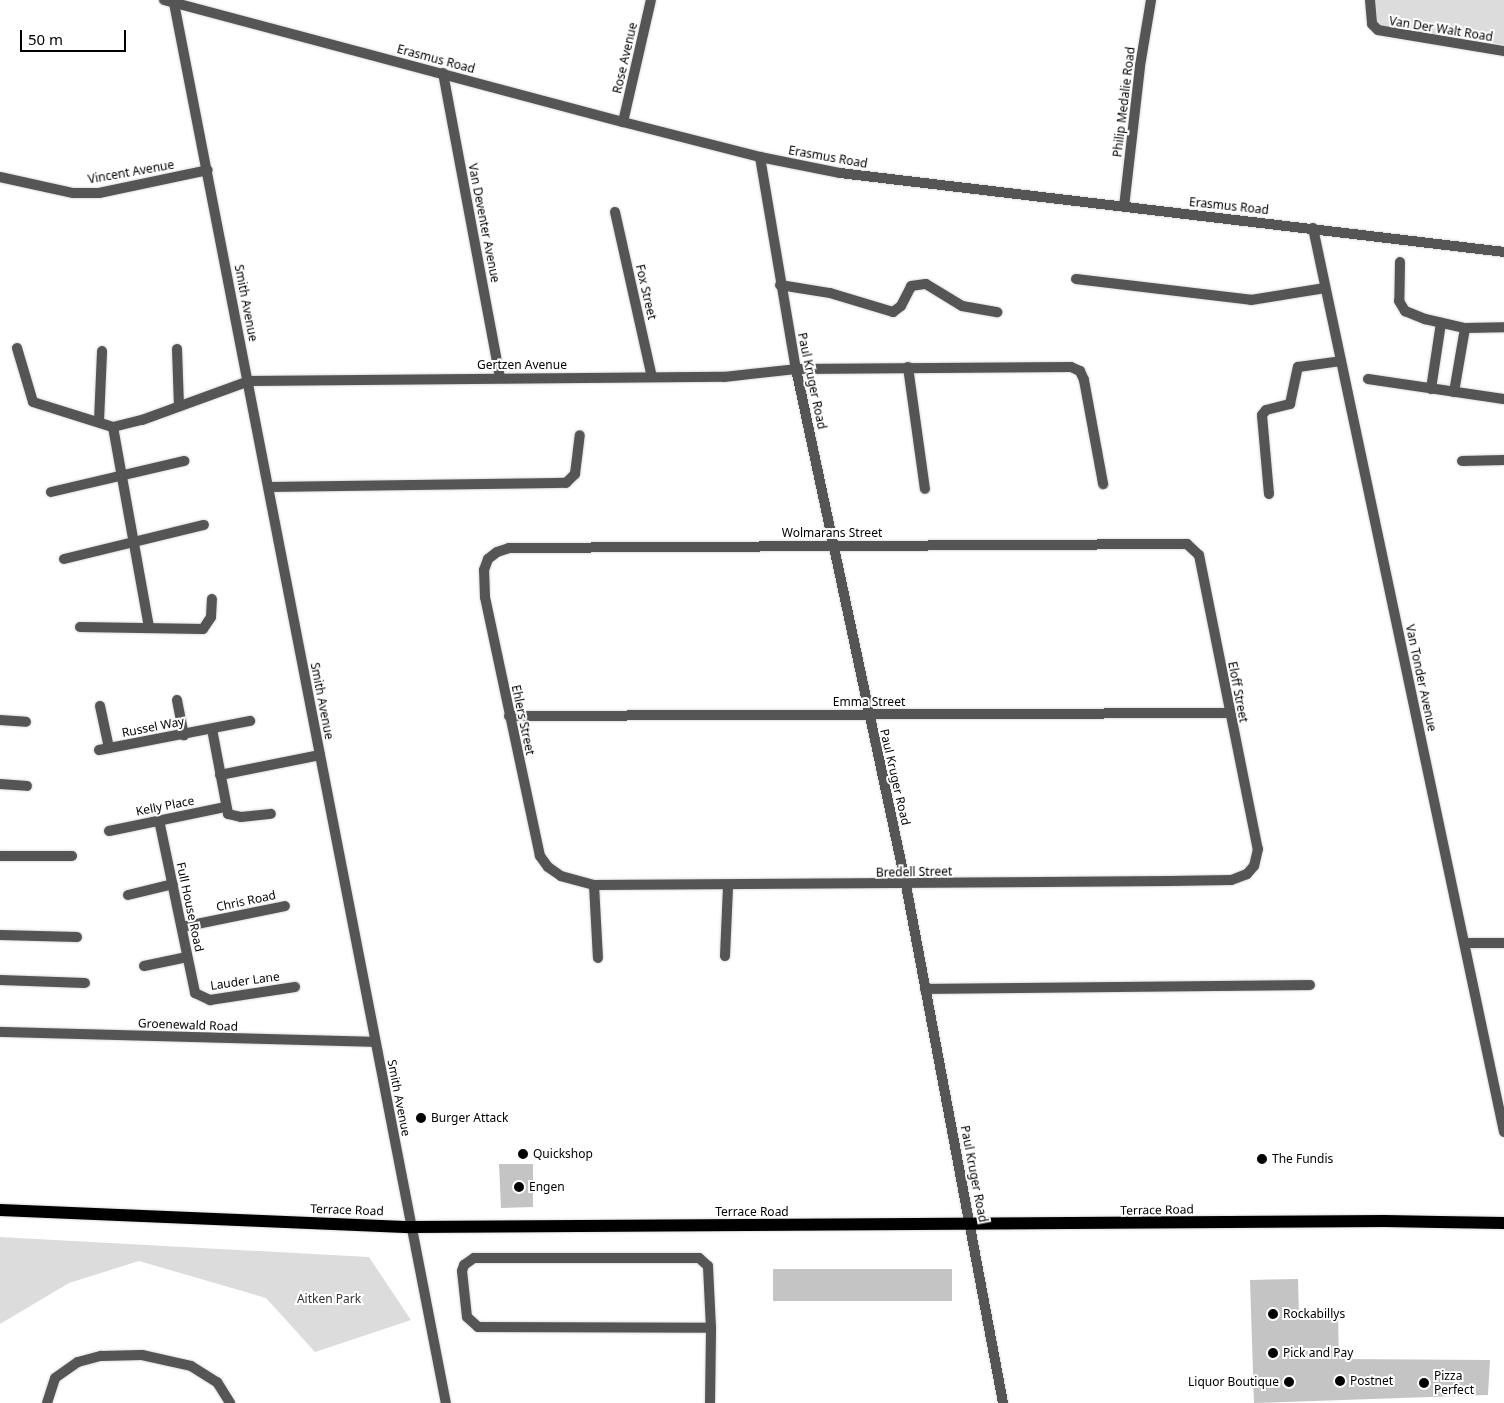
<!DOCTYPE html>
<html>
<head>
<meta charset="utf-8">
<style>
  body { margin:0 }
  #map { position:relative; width:1504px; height:1403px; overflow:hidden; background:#fff; font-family:"Noto Sans",sans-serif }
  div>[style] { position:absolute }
  .green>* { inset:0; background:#dcdcdc }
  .building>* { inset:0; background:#c4c4c4 }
  .roads { filter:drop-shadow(0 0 1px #dbdbdb) drop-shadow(0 0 1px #dbdbdb) }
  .street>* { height:10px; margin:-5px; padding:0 5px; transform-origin:5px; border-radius:5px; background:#555 }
  .primary>* { height:12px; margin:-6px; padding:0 6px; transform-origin:6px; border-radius:6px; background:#000 }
  .dots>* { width:14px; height:14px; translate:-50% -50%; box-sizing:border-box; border:2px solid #fff; border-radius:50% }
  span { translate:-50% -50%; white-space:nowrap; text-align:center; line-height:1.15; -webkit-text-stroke:4px #fff; paint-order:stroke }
  .street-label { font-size:12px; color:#000 }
  .poi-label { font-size:12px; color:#000 }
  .left { translate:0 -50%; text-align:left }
  .right { translate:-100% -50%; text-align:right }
  .park-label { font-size:12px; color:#333 }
  .scale { position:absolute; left:20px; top:30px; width:106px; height:22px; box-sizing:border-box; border:2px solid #000; border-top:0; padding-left:6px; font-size:15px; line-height:18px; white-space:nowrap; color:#000; -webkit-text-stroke:4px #fff; paint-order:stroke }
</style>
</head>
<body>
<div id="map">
  <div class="green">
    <div style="clip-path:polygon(1373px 0,1504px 0,1504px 45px,1380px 26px,1370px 9px)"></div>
    <div style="clip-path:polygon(0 1237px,369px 1257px,411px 1320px,315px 1352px,266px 1298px,139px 1261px,69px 1283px,0 1324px)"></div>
  </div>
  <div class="building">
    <div style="clip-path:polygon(499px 1164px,533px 1164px,533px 1207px,501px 1208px)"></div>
    <div style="clip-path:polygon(773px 1269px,952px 1269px,952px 1301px,773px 1301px)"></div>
    <div style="clip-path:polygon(1298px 1279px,1299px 1316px,1338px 1316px,1339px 1359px,1490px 1360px,1488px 1395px,1254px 1403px,1250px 1280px)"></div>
  </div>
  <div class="roads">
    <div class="street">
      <div style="left:164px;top:0;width:475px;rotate:14.9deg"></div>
      <div style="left:623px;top:122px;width:141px;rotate:14.3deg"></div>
      <div style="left:760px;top:157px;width:82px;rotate:11.3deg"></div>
      <div style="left:840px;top:173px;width:669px;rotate:6.78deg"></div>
      <div style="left:1370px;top:0;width:24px;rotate:85deg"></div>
      <div style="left:1372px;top:24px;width:8px;rotate:45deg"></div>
      <div style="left:1378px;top:30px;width:128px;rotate:9.5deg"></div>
      <div style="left:174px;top:3px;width:1426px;rotate:79.01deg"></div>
      <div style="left:443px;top:73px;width:309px;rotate:79.4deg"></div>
      <div style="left:623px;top:122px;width:125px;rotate:-77.1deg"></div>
      <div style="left:760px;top:157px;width:215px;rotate:80.4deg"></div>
      <div style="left:796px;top:369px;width:528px;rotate:77.97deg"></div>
      <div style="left:906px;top:885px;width:527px;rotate:79.39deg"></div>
      <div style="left:0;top:177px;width:75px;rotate:12.4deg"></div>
      <div style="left:73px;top:193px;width:26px"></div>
      <div style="left:99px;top:193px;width:111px;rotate:-11.9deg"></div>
      <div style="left:1124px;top:207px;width:142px;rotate:-83.5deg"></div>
      <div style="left:1140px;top:66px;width:67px;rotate:-80.5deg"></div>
      <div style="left:615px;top:212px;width:169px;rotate:77.4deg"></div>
      <div style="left:1313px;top:228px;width:924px;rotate:78.07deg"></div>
      <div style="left:1400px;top:262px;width:39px;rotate:91deg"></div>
      <div style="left:1399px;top:301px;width:12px;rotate:59deg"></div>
      <div style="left:1405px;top:311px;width:22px;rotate:22deg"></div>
      <div style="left:1425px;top:319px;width:41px;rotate:12.7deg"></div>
      <div style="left:1465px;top:328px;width:39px;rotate:-1deg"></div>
      <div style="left:1076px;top:279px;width:176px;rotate:6.8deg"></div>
      <div style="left:1251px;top:300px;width:75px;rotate:-9.2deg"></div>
      <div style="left:780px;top:285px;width:51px;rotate:9.1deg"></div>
      <div style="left:830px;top:293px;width:66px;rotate:16.8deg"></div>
      <div style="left:893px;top:312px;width:10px;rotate:-37deg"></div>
      <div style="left:901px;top:306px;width:22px;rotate:-63deg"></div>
      <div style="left:911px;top:286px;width:15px;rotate:-8deg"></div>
      <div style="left:926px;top:284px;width:42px;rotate:31.4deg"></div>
      <div style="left:962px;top:306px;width:36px;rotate:10deg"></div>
      <div style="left:17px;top:348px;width:56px;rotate:73.5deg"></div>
      <div style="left:33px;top:402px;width:84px;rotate:17.4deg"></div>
      <div style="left:113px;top:427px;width:30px;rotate:-14deg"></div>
      <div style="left:142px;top:420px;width:114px;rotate:-20deg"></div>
      <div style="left:249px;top:381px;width:475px;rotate:-0.5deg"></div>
      <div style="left:724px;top:377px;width:72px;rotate:-6.3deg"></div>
      <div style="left:796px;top:369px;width:275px;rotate:-0.4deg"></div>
      <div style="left:1071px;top:367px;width:10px;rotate:24deg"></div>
      <div style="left:1080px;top:371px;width:10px;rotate:66deg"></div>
      <div style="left:1084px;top:380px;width:106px;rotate:79.6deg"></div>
      <div style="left:177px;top:349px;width:57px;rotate:88deg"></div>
      <div style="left:908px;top:367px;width:123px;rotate:82.1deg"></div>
      <div style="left:1368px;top:379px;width:137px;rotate:8.4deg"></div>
      <div style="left:1431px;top:389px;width:67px;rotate:-81.4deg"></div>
      <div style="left:1454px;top:392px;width:65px;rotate:-80.2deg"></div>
      <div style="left:99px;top:421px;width:70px;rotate:-87.5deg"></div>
      <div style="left:113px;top:427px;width:203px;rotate:79.8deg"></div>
      <div style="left:1462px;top:461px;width:42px;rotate:-1.4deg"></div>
      <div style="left:269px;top:487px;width:297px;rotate:-0.8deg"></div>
      <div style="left:566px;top:483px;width:13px;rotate:-45deg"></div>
      <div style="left:575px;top:474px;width:39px;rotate:-83deg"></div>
      <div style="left:51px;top:492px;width:137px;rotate:-13.1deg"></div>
      <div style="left:1269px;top:494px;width:79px;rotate:-95.1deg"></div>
      <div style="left:1262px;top:415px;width:6px;rotate:-51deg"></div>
      <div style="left:1266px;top:410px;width:25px;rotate:-14deg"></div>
      <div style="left:1290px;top:404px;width:38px;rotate:-78deg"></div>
      <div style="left:1298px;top:367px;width:43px;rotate:-7.9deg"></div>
      <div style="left:1187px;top:544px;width:16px;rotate:43deg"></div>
      <div style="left:1199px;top:555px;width:300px;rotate:78.7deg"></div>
      <div style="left:1258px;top:849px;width:17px;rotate:103deg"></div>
      <div style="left:1254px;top:866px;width:11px;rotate:131deg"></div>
      <div style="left:1247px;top:874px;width:17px;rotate:159deg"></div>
      <div style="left:1231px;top:880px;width:61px;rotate:179.1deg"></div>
      <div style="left:1170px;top:881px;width:576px;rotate:179.6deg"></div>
      <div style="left:594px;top:885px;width:34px;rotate:-165deg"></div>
      <div style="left:561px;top:876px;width:16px;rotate:-145deg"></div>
      <div style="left:548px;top:867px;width:14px;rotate:-126deg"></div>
      <div style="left:540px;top:856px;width:265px;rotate:-102deg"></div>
      <div style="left:485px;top:597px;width:27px;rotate:-92deg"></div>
      <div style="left:484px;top:570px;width:12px;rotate:-70deg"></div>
      <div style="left:488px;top:559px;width:11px;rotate:-38deg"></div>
      <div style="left:497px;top:552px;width:13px;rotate:-18deg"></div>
      <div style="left:509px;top:548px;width:678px;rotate:-0.34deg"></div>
      <div style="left:64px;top:559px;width:144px;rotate:-13.7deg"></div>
      <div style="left:80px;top:627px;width:123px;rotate:0.9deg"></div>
      <div style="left:203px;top:629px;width:14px;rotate:-56deg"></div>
      <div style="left:211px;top:617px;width:18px;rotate:-87deg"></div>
      <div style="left:177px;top:700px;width:36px;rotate:79deg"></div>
      <div style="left:100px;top:706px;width:43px;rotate:77.9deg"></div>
      <div style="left:509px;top:716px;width:720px;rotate:-0.24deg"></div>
      <div style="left:0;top:720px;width:26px;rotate:4deg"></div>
      <div style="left:212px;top:729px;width:86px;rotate:79.3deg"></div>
      <div style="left:228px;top:814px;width:13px;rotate:13deg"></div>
      <div style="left:241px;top:817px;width:30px;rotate:-6deg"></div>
      <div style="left:99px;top:750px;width:154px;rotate:-10.9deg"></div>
      <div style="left:220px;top:775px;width:102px;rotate:-11.3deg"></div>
      <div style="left:0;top:784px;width:27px;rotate:4deg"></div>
      <div style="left:159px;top:820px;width:177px;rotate:78.2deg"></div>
      <div style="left:195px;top:993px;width:17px;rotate:25deg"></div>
      <div style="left:210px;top:1000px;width:86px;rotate:-8.7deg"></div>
      <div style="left:109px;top:831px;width:118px;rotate:-11.7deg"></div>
      <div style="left:0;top:856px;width:72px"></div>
      <div style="left:594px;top:885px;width:73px;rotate:86.9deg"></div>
      <div style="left:128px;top:895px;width:46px;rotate:-13.7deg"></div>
      <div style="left:182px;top:927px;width:105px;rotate:-11.5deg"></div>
      <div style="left:0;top:935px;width:77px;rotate:1.5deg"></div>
      <div style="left:1465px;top:943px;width:39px"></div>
      <div style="left:725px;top:956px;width:70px;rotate:-87.5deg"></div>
      <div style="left:144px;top:966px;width:44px;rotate:-11.8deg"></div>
      <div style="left:0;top:980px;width:85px;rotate:2deg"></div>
      <div style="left:925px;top:989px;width:385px;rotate:-0.6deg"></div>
      <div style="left:0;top:1032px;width:375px;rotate:1.5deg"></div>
      <div style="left:47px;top:1403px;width:26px;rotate:-72deg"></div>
      <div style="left:55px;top:1378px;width:28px;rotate:-35deg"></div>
      <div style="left:78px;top:1362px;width:24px;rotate:-15deg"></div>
      <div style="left:101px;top:1356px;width:41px;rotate:-1.4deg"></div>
      <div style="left:142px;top:1355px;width:50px;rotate:12.7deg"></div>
      <div style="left:191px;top:1366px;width:31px;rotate:32deg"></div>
      <div style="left:217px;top:1382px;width:25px;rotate:58deg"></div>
      <div style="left:710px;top:1403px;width:75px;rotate:-89.2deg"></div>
      <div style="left:711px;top:1328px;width:62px;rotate:-92.8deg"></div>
      <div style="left:708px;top:1266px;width:12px;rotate:-138deg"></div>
      <div style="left:699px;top:1258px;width:225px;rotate:180deg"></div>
      <div style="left:474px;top:1258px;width:12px;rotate:145deg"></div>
      <div style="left:464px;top:1265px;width:6px;rotate:108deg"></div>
      <div style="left:462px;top:1271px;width:46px;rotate:83.8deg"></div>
      <div style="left:467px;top:1317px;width:15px;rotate:42deg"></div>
      <div style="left:478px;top:1327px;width:233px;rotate:0.2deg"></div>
    </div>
    <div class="primary">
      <div style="left:0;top:1210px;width:411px;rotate:2.4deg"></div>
      <div style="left:411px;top:1227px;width:973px;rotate:-0.35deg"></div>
      <div style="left:1384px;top:1221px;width:120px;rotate:1deg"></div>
    </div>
  </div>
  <div class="dots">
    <div style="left:421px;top:1118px;background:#000"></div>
    <div style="left:523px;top:1154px;background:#000"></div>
    <div style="left:1262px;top:1159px;background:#000"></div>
    <div style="left:519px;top:1187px;background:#000"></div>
    <div style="left:1273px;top:1314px;background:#000"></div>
    <div style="left:1273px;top:1353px;background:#000"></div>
    <div style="left:1340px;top:1381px;background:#000"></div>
    <div style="left:1289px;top:1382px;background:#000"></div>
    <div style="left:1424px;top:1383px;background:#000"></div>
  </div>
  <div class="street-label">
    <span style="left:1441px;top:29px;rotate:9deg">Van Der Walt Road</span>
    <span style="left:625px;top:58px;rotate:-77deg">Rose Avenue</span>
    <span style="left:436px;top:59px;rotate:15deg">Erasmus Road</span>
    <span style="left:1124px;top:102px;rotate:-83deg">Philip Medalie Road</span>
    <span style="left:828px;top:157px;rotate:10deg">Erasmus Road</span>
    <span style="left:131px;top:172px;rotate:-10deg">Vincent Avenue</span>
    <span style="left:1229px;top:206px;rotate:6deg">Erasmus Road</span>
    <span style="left:484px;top:223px;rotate:79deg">Van Deventer Avenue</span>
    <span style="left:646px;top:292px;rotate:77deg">Fox Street</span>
    <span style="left:246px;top:303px;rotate:79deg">Smith Avenue</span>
    <span style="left:522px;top:365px">Gertzen Avenue</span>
    <span style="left:812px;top:381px;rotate:78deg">Paul Kruger Road</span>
    <span style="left:832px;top:533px">Wolmarans Street</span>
    <span style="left:1421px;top:678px;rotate:78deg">Van Tonder Avenue</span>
    <span style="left:1238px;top:692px;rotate:79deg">Eloff Street</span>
    <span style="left:322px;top:701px;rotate:79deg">Smith Avenue</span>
    <span style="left:869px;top:702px">Emma Street</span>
    <span style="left:523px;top:720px;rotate:78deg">Ehlers Street</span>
    <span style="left:153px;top:727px;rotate:-11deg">Russel Way</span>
    <span style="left:895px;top:777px;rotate:77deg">Paul Kruger Road</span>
    <span style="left:165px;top:806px;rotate:-11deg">Kelly Place</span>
    <span style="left:914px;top:872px;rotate:-1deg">Bredell Street</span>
    <span style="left:246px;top:901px;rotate:-12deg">Chris Road</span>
    <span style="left:190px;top:907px;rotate:78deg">Full House Road</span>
    <span style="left:245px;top:981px;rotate:-8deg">Lauder Lane</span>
    <span style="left:188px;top:1025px;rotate:2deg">Groenewald Road</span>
    <span style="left:399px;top:1098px;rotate:79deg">Smith Avenue</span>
    <span style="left:974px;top:1174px;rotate:79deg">Paul Kruger Road</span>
    <span style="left:347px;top:1210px;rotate:2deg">Terrace Road</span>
    <span style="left:1157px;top:1210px;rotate:-1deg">Terrace Road</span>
    <span style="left:752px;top:1212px">Terrace Road</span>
  </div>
  <div class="poi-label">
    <span class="left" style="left:431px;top:1118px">Burger Attack</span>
    <span class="left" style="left:533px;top:1154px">Quickshop</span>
    <span class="left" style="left:1272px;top:1159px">The Fundis</span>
    <span class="left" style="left:529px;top:1187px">Engen</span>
    <span class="left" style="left:1283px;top:1314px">Rockabillys</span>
    <span class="left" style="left:1283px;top:1353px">Pick and Pay</span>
    <span class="left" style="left:1434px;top:1383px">Pizza<br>Perfect</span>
    <span class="left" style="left:1350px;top:1381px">Postnet</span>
    <span class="right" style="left:1279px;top:1382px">Liquor Boutique</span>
  </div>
  <div class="park-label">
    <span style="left:329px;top:1299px">Aitken Park</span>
  </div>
  <div class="scale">50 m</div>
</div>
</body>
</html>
